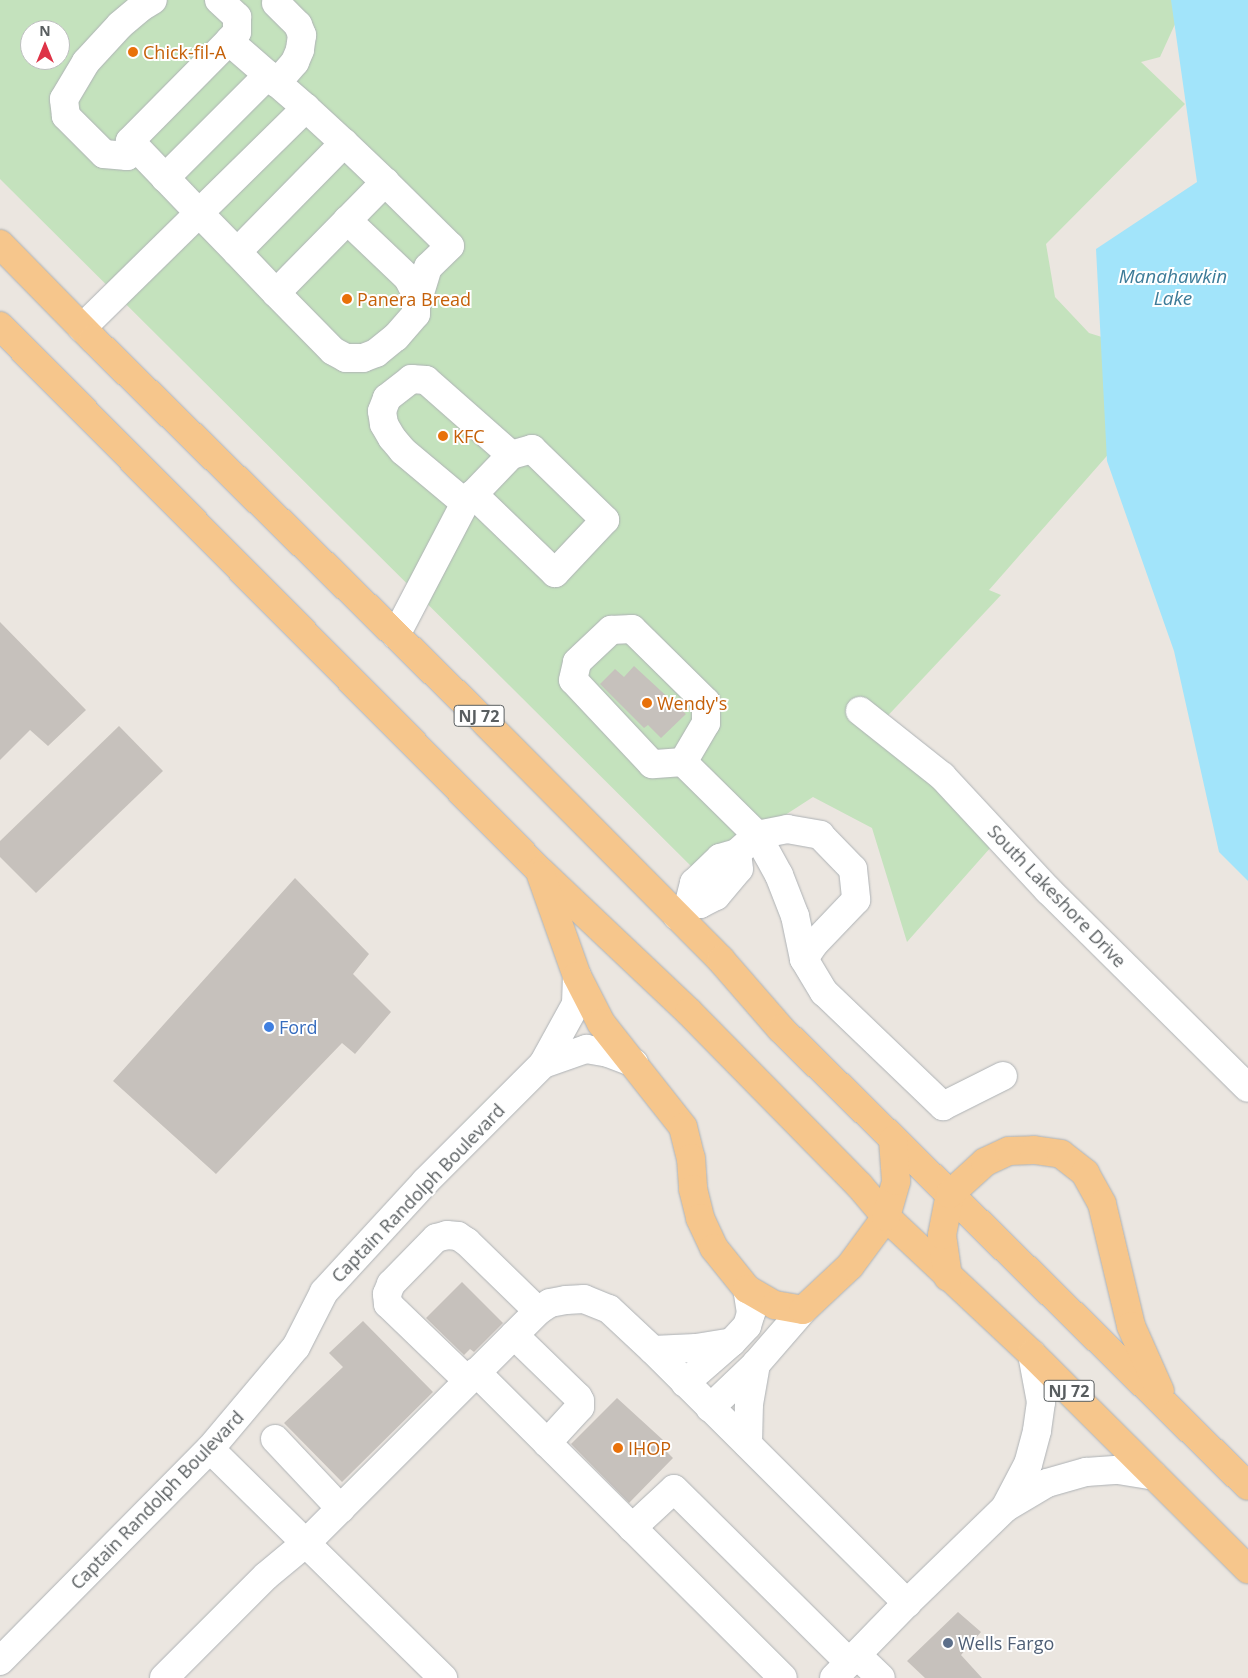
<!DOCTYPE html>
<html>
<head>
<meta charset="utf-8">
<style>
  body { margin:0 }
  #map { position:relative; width:1248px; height:1678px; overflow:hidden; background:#ebe6e0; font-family:"Open Sans",sans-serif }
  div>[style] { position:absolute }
  .green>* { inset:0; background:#c4e2bd }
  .water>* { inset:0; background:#a2e4fa }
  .building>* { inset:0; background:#c6c1bc }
  .roads { filter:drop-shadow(0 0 1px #aeb2b5) drop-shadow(0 0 1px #aeb2b5) }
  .minor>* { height:28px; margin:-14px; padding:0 14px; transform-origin:14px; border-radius:14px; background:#fff }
  .highway>* { height:28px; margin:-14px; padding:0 14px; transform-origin:14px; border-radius:14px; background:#f6c68c }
  .dots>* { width:14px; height:14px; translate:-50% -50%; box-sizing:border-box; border:2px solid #fff; border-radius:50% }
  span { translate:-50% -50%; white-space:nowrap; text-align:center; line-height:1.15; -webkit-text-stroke:4px #fff; paint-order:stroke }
  .shield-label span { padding:1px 4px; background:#fff; border:1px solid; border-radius:4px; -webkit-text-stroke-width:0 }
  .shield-label { font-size:16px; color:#595e60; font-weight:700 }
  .food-label { font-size:18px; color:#c56008 }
  .left { translate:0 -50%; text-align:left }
  .street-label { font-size:18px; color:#595e60 }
  .shop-label { font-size:18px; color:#366cbe }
  .service-label { font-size:18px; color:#4e5e75 }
  .water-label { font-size:19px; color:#3c7b98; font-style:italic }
  .north { position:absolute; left:20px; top:20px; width:50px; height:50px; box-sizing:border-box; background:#fff; border:1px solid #bdbfbf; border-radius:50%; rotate:0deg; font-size:14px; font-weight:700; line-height:20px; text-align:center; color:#595e60 }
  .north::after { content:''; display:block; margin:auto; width:18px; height:22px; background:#de3347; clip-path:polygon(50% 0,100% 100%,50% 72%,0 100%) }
</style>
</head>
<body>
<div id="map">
  <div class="green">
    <div style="clip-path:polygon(evenodd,0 0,1186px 0,1160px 57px,1141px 62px,1185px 104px,1046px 244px,1055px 297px,1089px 333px,1105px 338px,1120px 441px,989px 590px,1001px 595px,881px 723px,999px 838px,907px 942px,872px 828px,813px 797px,697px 872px,0 179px,0 0,30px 30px,60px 30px,60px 60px,30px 60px,30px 30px)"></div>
  </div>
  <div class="water">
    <div style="clip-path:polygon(1171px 0,1248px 0,1248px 881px,1219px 852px,1174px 651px,1107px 461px,1096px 249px,1197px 182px)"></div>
  </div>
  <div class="building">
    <div style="clip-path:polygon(0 622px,86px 710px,48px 746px,30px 730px,0 760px)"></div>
    <div style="clip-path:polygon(634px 666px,686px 714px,661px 738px,648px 725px,644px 728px,600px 684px,615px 669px,624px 677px)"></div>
    <div style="clip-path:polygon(119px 726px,163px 771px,36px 893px,0 857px,0 841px)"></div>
    <div style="clip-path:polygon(295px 878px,369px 954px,353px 974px,391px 1012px,355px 1054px,342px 1043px,216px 1174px,113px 1081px)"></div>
    <div style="clip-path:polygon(462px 1282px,503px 1323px,474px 1352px,470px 1349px,464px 1355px,426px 1318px)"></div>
    <div style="clip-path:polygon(363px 1321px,433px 1392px,342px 1482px,284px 1423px,343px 1367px,329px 1353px)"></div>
    <div style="clip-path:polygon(617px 1398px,663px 1440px,659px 1444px,673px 1458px,629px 1503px,571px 1444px)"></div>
    <div style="clip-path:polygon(958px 1612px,981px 1632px,961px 1655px,982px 1678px,925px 1678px,907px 1661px)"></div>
  </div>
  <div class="roads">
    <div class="minor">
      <div style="left:219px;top:0;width:25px;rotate:43deg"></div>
      <div style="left:237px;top:17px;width:15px;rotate:90deg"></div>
      <div style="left:237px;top:32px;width:12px;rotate:132deg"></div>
      <div style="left:276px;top:3px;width:31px;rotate:45deg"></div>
      <div style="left:298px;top:25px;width:11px;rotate:68deg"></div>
      <div style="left:302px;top:35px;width:15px;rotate:98deg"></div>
      <div style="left:300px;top:50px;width:13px;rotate:113deg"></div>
      <div style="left:295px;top:62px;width:28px;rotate:131deg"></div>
      <div style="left:136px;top:148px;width:12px;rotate:138deg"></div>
      <div style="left:127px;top:156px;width:23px;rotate:-175deg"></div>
      <div style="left:104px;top:154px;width:54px;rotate:-135deg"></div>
      <div style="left:66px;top:116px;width:17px;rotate:-97deg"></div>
      <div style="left:64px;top:99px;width:43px;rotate:-59.3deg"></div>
      <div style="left:86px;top:62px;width:50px;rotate:-47.4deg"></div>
      <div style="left:120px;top:25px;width:26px;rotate:-40deg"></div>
      <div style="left:140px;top:8px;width:15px;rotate:-32deg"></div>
      <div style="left:165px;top:178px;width:146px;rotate:-45deg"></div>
      <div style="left:385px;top:182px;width:91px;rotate:44.6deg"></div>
      <div style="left:450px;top:246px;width:30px;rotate:136deg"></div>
      <div style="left:428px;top:267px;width:38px;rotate:107deg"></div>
      <div style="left:237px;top:252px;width:57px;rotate:46.4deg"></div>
      <div style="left:276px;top:293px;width:156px;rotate:-45.5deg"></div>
      <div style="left:385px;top:182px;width:57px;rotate:-136.4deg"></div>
      <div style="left:276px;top:293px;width:81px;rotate:45.5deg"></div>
      <div style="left:333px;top:351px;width:15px;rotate:28deg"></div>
      <div style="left:346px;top:358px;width:17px"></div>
      <div style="left:363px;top:358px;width:14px;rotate:-21deg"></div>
      <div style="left:376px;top:353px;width:26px;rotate:-39deg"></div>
      <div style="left:396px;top:337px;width:30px;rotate:-49deg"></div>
      <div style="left:416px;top:314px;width:20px;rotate:-90deg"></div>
      <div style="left:416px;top:294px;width:18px;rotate:-117deg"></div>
      <div style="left:408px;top:278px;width:84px;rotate:-136.4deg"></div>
      <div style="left:82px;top:328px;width:164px;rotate:-44.5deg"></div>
      <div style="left:199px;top:213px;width:150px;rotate:-44.5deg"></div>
      <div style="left:306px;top:108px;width:102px;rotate:-139deg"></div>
      <div style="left:229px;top:41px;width:141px;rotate:134.7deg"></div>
      <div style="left:130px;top:141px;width:100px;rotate:46.2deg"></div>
      <div style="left:199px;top:213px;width:54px;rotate:45.7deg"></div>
      <div style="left:237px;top:252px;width:153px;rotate:-45.5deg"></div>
      <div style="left:344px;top:143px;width:52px;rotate:-137.4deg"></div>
      <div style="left:465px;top:503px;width:81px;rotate:-140deg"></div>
      <div style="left:403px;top:451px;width:17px;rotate:-130deg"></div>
      <div style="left:392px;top:438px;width:16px;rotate:-120deg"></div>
      <div style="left:384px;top:424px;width:13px;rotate:-99deg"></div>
      <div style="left:382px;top:411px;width:14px;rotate:-69deg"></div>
      <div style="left:387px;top:398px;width:31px;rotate:-38deg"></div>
      <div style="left:411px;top:379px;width:15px;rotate:4deg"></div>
      <div style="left:426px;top:380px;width:113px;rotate:41.4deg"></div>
      <div style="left:396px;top:635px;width:149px;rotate:-62.4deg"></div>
      <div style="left:465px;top:503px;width:66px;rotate:-46.2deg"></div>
      <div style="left:511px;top:455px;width:22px;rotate:-16deg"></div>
      <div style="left:532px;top:449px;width:102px;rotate:44.2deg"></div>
      <div style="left:605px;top:520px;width:73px;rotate:133.3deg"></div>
      <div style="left:555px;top:573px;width:114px;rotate:-136.1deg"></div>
      <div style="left:860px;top:711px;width:105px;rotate:38.4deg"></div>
      <div style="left:942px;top:776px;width:156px;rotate:47.1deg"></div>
      <div style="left:1048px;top:890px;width:281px;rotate:44.7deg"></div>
      <div style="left:787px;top:829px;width:34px;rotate:10deg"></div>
      <div style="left:820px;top:835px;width:47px;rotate:45.9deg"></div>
      <div style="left:853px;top:869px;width:31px;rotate:84deg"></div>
      <div style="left:856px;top:900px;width:61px;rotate:133.7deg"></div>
      <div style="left:814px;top:944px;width:18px;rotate:124deg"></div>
      <div style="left:804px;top:959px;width:44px;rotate:-101.8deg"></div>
      <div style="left:795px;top:916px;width:44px;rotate:-111.3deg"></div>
      <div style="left:779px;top:875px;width:46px;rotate:-118.8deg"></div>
      <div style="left:757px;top:835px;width:31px;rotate:-11deg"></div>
      <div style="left:689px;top:903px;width:11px;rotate:5deg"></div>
      <div style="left:700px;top:904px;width:18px;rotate:-27deg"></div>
      <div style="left:716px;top:896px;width:35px;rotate:-50deg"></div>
      <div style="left:739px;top:869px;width:16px;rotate:-97deg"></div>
      <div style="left:677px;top:916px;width:18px;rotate:-47deg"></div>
      <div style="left:689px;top:903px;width:21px;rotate:-76deg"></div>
      <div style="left:694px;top:883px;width:36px;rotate:-44deg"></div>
      <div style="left:720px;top:858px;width:18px;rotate:-16deg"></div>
      <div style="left:737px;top:853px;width:27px;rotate:-42deg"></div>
      <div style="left:757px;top:835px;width:104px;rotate:-135.4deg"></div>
      <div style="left:683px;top:762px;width:31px;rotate:176deg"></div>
      <div style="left:652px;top:764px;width:115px;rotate:-133.2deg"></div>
      <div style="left:573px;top:680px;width:18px;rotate:-77deg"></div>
      <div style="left:577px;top:662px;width:47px;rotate:-43.3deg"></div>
      <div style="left:611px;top:630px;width:21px;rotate:-3deg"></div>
      <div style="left:632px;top:629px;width:104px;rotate:44.6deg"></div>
      <div style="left:706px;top:702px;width:21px;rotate:90deg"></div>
      <div style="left:706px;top:723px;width:45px;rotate:120.5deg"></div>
      <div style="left:804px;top:959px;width:39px;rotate:59deg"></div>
      <div style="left:824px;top:992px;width:165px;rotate:43.8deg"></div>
      <div style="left:943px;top:1106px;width:67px;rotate:-26.6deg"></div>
      <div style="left:543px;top:1064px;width:46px;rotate:-19.2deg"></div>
      <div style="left:586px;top:1049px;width:22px;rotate:10deg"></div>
      <div style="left:608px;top:1053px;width:28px;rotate:21deg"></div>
      <div style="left:514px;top:1335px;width:89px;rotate:44.1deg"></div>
      <div style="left:578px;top:1397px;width:4px;rotate:63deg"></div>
      <div style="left:580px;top:1401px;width:6px;rotate:90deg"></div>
      <div style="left:580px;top:1407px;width:49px;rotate:132.5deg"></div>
      <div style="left:653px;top:1350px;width:43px;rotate:-2.7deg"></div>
      <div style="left:696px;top:1348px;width:36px;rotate:-9deg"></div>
      <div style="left:732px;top:1342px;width:22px;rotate:-47deg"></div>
      <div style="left:747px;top:1326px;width:14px;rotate:-73deg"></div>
      <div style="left:751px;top:1313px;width:24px;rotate:-99deg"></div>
      <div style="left:1032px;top:1354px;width:49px;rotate:79.4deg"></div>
      <div style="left:1041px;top:1402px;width:29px;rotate:98deg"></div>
      <div style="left:1037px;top:1431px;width:34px;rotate:105deg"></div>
      <div style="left:1028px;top:1464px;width:50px;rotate:117.6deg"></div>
      <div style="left:1005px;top:1508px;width:49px;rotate:-30.8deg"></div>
      <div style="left:1047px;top:1483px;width:41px;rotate:-15.8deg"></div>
      <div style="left:1086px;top:1472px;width:32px;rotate:-4deg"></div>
      <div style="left:1118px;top:1470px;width:36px;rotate:9deg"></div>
      <div style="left:476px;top:1372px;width:433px;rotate:44.9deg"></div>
      <div style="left:468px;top:1381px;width:111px;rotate:-136.1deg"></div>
      <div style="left:388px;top:1304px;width:10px;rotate:-96deg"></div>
      <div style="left:387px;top:1294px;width:11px;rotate:-68deg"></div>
      <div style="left:391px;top:1284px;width:64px;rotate:-45.6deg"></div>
      <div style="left:436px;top:1238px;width:11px;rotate:-15deg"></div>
      <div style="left:447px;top:1235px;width:11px;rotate:5deg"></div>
      <div style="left:458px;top:1236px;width:11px;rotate:34deg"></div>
      <div style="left:467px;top:1242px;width:99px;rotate:44.2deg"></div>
      <div style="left:685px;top:1383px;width:62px;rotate:-41.1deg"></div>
      <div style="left:710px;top:1408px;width:64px;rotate:-43.7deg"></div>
      <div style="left:756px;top:1364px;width:72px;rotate:-49deg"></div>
      <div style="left:275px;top:1439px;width:96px;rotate:46.7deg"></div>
      <div style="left:748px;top:1444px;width:40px;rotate:-88.6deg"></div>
      <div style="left:749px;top:1404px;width:41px;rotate:-80.1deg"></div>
      <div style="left:210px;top:1449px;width:327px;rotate:44.5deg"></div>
      <div style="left:632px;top:1528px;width:57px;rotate:-42.9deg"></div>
      <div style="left:674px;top:1489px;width:247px;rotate:44.7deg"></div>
      <div style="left:857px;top:1655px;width:33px;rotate:44deg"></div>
      <div style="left:0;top:1661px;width:298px;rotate:-45.3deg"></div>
      <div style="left:210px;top:1449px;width:133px;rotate:-49.9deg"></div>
      <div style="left:296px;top:1347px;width:62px;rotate:-63deg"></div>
      <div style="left:324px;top:1292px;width:149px;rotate:-47.4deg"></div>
      <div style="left:425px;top:1182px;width:167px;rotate:-45deg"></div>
      <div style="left:543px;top:1064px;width:68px;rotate:-61.2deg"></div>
      <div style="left:576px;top:1004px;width:28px;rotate:-88deg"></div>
      <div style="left:164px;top:1678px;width:144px;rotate:-45deg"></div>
      <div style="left:266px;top:1576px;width:53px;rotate:-39.7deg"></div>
      <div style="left:307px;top:1542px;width:327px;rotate:-45deg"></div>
      <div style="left:538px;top:1311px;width:14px;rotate:-34deg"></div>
      <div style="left:550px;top:1303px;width:16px;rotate:-11deg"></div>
      <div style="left:566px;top:1300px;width:18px;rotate:-3deg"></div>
      <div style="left:584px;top:1299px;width:27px;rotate:22deg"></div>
      <div style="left:609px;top:1309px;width:60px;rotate:43deg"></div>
      <div style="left:653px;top:1350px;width:359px;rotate:44.9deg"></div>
      <div style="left:834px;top:1678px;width:105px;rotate:-45.8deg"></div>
      <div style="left:907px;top:1603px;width:136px;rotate:-44.1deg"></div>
    </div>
    <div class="highway">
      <div style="left:0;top:244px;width:133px;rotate:45.6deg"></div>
      <div style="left:93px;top:339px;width:551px;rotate:44.34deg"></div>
      <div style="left:487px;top:724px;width:332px;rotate:45.2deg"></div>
      <div style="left:721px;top:960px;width:91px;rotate:49deg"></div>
      <div style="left:781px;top:1029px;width:653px;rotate:44.38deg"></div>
      <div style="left:0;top:326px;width:767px;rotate:45.26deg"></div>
      <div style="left:540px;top:871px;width:205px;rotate:43.4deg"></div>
      <div style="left:689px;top:1012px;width:243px;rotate:45.5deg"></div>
      <div style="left:859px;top:1185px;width:42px;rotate:49.8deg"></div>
      <div style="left:886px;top:1217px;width:200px;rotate:43.2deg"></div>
      <div style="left:1032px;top:1354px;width:305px;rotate:44.9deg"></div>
      <div style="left:541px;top:875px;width:107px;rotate:70.4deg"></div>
      <div style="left:577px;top:976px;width:53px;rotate:62.9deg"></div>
      <div style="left:601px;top:1023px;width:132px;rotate:51.7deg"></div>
      <div style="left:683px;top:1127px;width:32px;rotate:76deg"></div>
      <div style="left:691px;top:1158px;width:31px;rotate:86deg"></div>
      <div style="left:693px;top:1189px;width:30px;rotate:76deg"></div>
      <div style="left:700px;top:1218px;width:33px;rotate:65deg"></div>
      <div style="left:714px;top:1248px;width:53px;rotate:51.2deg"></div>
      <div style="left:747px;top:1289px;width:32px;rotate:30deg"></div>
      <div style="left:775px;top:1305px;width:28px;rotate:10deg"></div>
      <div style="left:803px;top:1310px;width:64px;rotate:-43.1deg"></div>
      <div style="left:850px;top:1266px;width:61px;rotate:-53.7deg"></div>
      <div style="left:886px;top:1217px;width:37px;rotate:-74deg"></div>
      <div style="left:896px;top:1181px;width:41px;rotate:-94.2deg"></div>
      <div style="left:948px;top:1277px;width:42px;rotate:-98.1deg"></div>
      <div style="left:942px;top:1235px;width:42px;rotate:-79deg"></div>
      <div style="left:950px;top:1194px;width:47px;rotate:-42.4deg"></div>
      <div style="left:985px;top:1162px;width:26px;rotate:-25deg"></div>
      <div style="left:1009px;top:1151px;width:25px;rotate:-2deg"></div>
      <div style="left:1034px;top:1150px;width:27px;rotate:8deg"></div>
      <div style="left:1061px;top:1154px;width:31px;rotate:38deg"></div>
      <div style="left:1085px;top:1173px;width:35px;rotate:61deg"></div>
      <div style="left:1102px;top:1204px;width:125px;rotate:76.6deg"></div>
      <div style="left:1131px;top:1326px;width:71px;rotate:66deg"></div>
    </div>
  </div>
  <div class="dots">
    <div style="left:133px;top:52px;background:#e8710a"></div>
    <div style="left:347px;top:299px;background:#e8710a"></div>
    <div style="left:443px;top:436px;background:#e8710a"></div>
    <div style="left:647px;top:703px;background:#e8710a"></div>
    <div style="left:269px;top:1027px;background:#3f7fe0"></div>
    <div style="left:618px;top:1448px;background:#e8710a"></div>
    <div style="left:948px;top:1643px;background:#5c6f8a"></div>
  </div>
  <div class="shield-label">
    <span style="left:479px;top:716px">NJ 72</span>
    <span style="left:1069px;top:1391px">NJ 72</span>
  </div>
  <div class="food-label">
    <span class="left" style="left:143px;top:52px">Chick-fil-A</span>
    <span class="left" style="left:357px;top:299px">Panera Bread</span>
    <span class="left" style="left:453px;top:436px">KFC</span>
    <span class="left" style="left:657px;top:703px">Wendy's</span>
    <span class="left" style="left:628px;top:1448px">IHOP</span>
  </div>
  <div class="street-label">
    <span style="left:1057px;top:896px;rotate:46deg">South Lakeshore Drive</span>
    <span style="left:418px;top:1193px;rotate:-46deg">Captain Randolph Boulevard</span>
    <span style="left:157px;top:1500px;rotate:-46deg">Captain Randolph Boulevard</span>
  </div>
  <div class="shop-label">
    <span class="left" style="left:279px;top:1027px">Ford</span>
  </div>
  <div class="service-label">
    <span class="left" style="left:958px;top:1643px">Wells Fargo</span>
  </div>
  <div class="water-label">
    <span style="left:1173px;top:288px">Manahawkin<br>Lake</span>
  </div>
  <div class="north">N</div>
</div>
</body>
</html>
